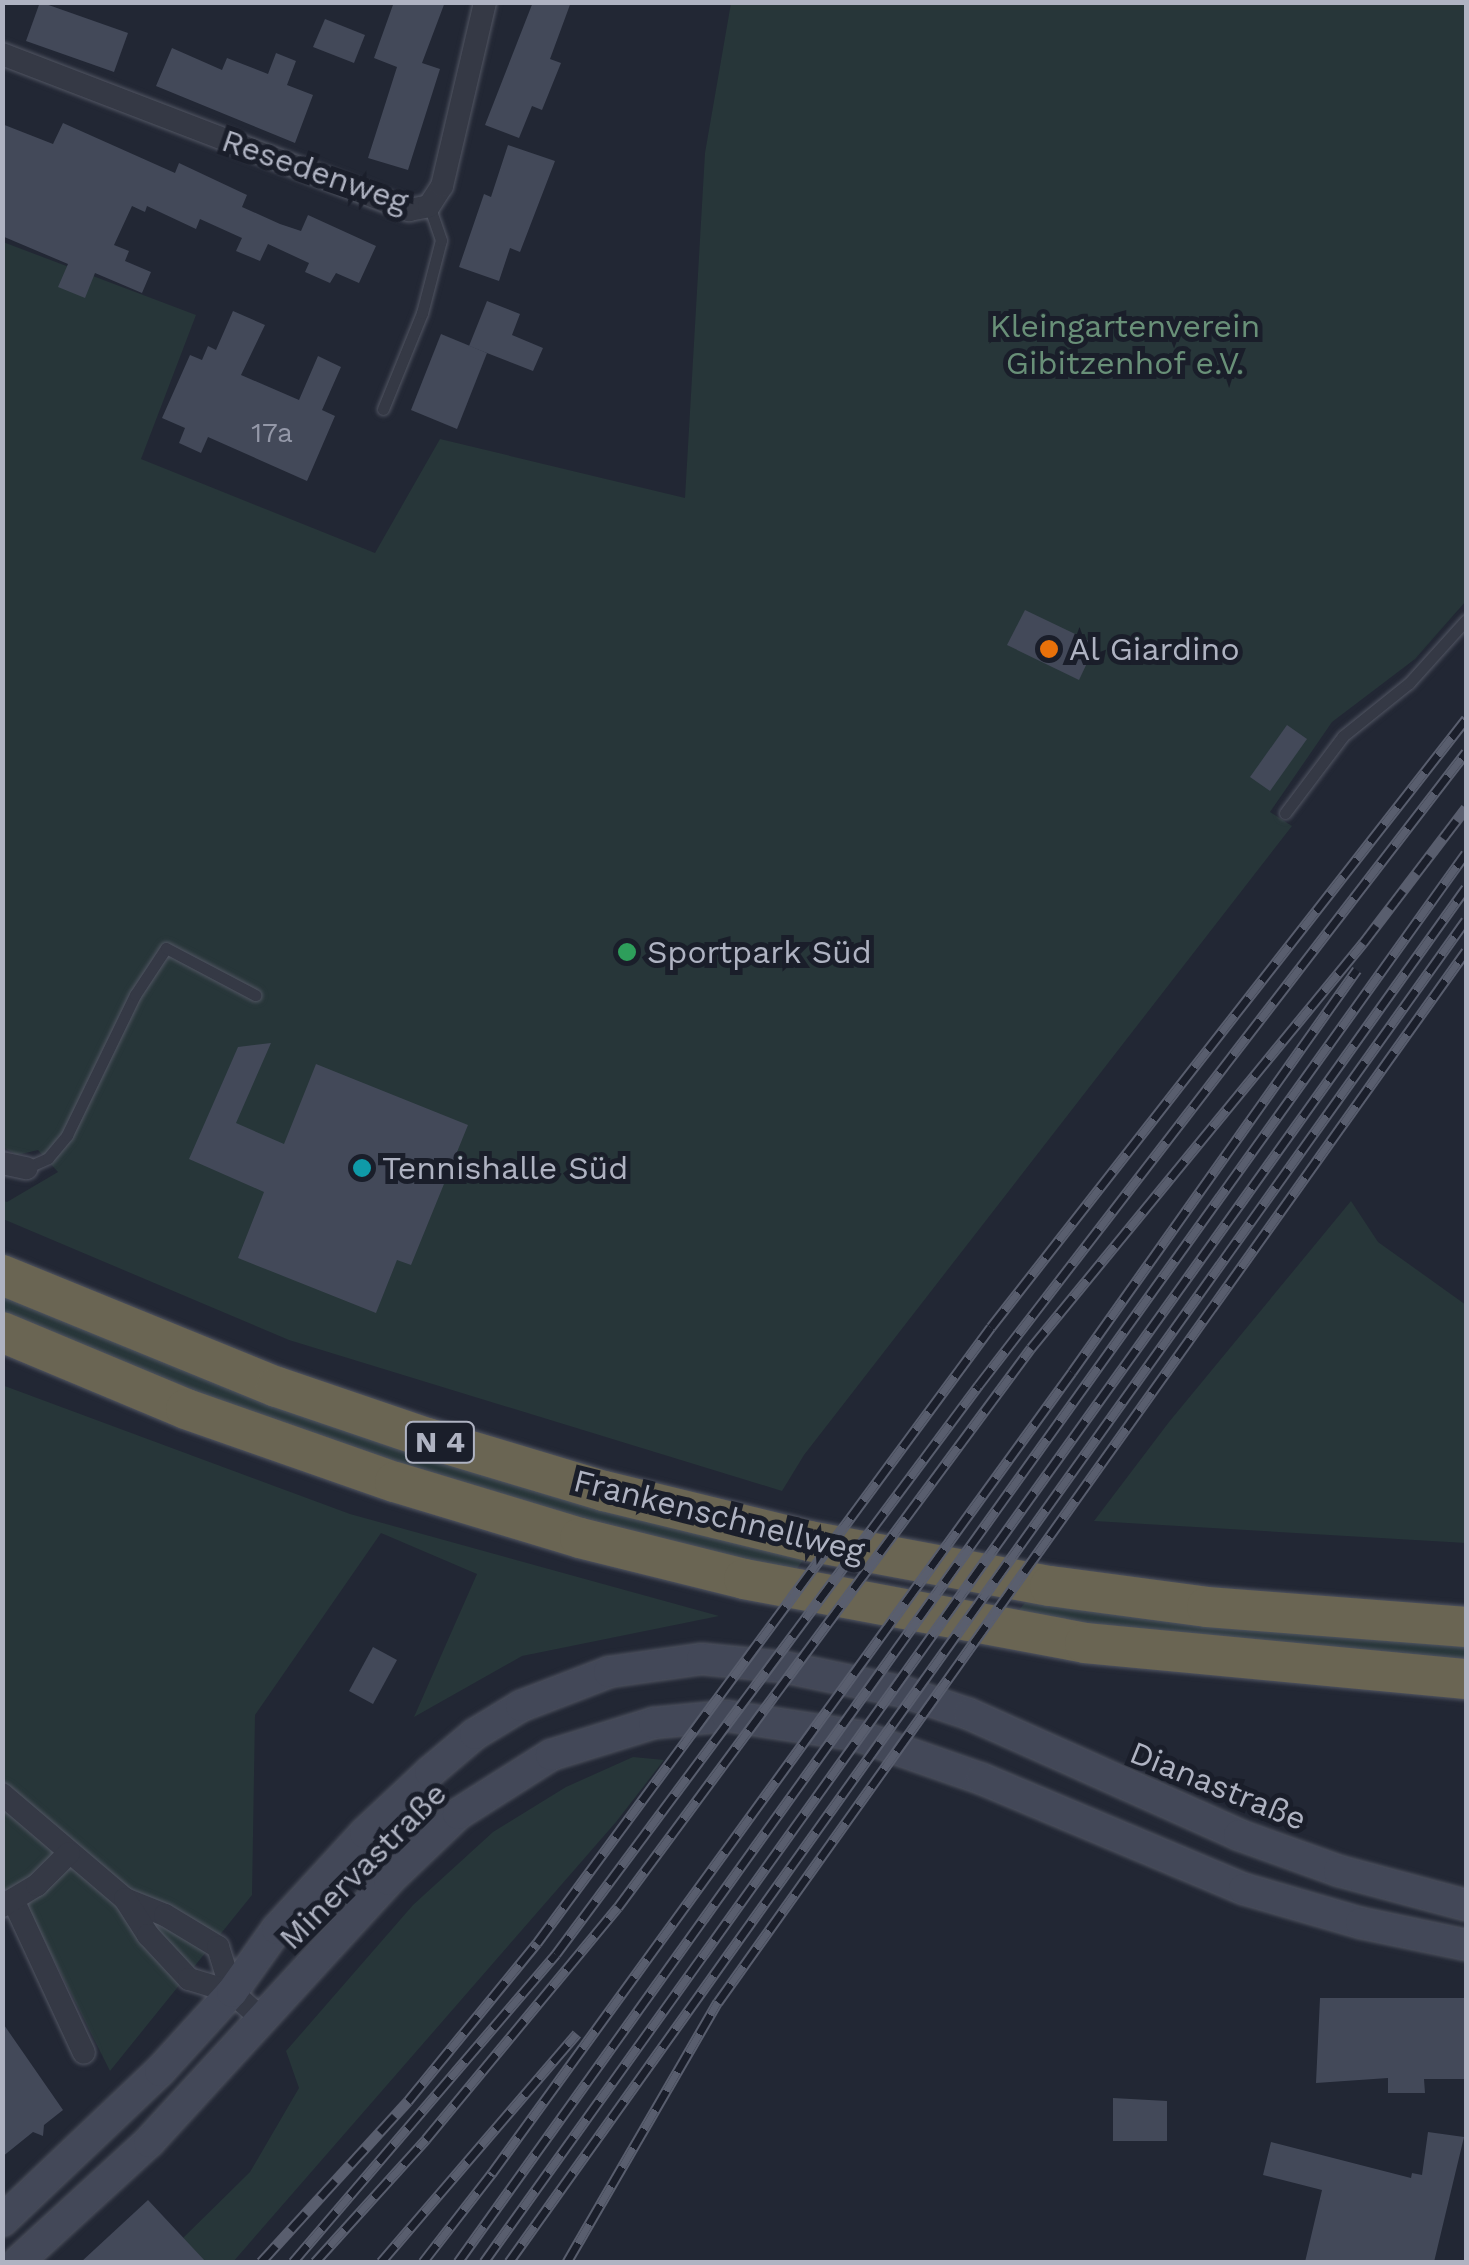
<!DOCTYPE html>
<html>
<head>
<meta charset="utf-8">
<style>
  body { margin:0 }
  #map { position:relative; width:1469px; height:2265px; overflow:hidden; background:#222734; font-family:"Work Sans",sans-serif }
  div>[style] { position:absolute }
  .green>* { inset:0; background:#273639 }
  .building>* { inset:0; background:#434959 }
  .roads { filter:drop-shadow(0 0 2px #525663) drop-shadow(0 0 2px #525663) }
  .lane>* { height:11px; margin:-5.5px; padding:0 5.5px; transform-origin:5.5px; border-radius:5.5px; background:#353945 }
  .street>* { height:22px; margin:-11px; padding:0 11px; transform-origin:11px; border-radius:11px; background:#353945 }
  .secondary>* { height:30px; margin:-15px; padding:0 15px; transform-origin:15px; border-radius:15px; background:#434858 }
  .highway>* { height:40px; margin:-20px; padding:0 20px; transform-origin:20px; border-radius:20px; background:#6a6553 }
  .rail>* { height:11px; margin-top:-5.5px; transform-origin:0; background:repeating-linear-gradient(90deg,#1a1e2a 0 22px,#595e6e 0 44px); box-sizing:border-box; border-block:2px solid #595e6e }
  .dots>* { width:28px; height:28px; translate:-50% -50%; box-sizing:border-box; border:5px solid #1a1e2a; border-radius:50% }
  span { translate:-50% -50%; white-space:nowrap; text-align:center; line-height:1.15; -webkit-text-stroke:10px #1a1e2a; paint-order:stroke }
  .number-label { font-size:28px; color:#9498a8 }
  .number-label span { -webkit-text-stroke-width:0 }
  .shield-label span { padding:2px 8px; background:#1a1e2a; border:2px solid; border-radius:8px; -webkit-text-stroke-width:0 }
  .shield-label { font-size:30px; color:#afb3c2; font-weight:700 }
  .street-label { font-size:32px; color:#afb3c2 }
  .park-label { font-size:32px; color:#699078 }
  .poi-label { font-size:32px; color:#afb3c2 }
  .left { translate:0 -50%; text-align:left }
  .frame { position:absolute; inset:0; border:5px solid #afb3c2; pointer-events:none }
</style>
</head>
<body>
<div id="map">
  <div class="green">
    <div style="clip-path:polygon(731px 3px,1466px 3px,1466px 601px,1415px 659px,1332px 722px,1270px 812px,1292px 826px,804px 1455px,782px 1491px,289px 1340px,3px 1219px,2px 1200px,7px 1202px,58px 1172px,38px 1150px,17px 1155px,3px 1147px,3px 242px,196px 315px,141px 459px,375px 553px,440px 439px,685px 498px,705px 153px)"></div>
    <div style="clip-path:polygon(1351px 1201px,1378px 1242px,1466px 1305px,1466px 1543px,1094px 1521px,1169px 1422px)"></div>
    <div style="clip-path:polygon(2px 1291px,806px 1556px,793px 1574px,484px 1491px,310px 1438px,3px 1313px)"></div>
    <div style="clip-path:polygon(2px 1385px,350px 1514px,719px 1616px,522px 1656px,414px 1717px,477px 1574px,381px 1533px,255px 1715px,252px 1895px,110px 2071px,18px 1888px,3px 1891px)"></div>
    <div style="clip-path:polygon(1029px 1598px,1466px 1641px,1466px 1662px,1376px 1658px,1015px 1615px)"></div>
    <div style="clip-path:polygon(633px 1757px,664px 1760px,616px 1822px,233px 2262px,188px 2262px,197px 2254px,183px 2238px,250px 2172px,299px 2088px,286px 2051px,413px 1905px,493px 1832px,566px 1787px)"></div>
  </div>
  <div class="building">
    <div style="clip-path:polygon(40px 2px,128px 33px,114px 72px,26px 41px)"></div>
    <div style="clip-path:polygon(394px 2px,445px 2px,422px 63px,440px 69px,408px 170px,368px 158px,397px 67px,374px 58px)"></div>
    <div style="clip-path:polygon(533px 2px,571px 2px,550px 59px,561px 63px,542px 110px,532px 106px,519px 138px,485px 125px)"></div>
    <div style="clip-path:polygon(325px 19px,365px 35px,354px 63px,313px 47px)"></div>
    <div style="clip-path:polygon(172px 48px,222px 70px,227px 58px,268px 74px,276px 53px,296px 61px,287px 85px,313px 95px,295px 143px,156px 86px)"></div>
    <div style="clip-path:polygon(63px 123px,175px 173px,179px 163px,247px 195px,242px 207px,280px 224px,301px 231px,308px 215px,376px 246px,359px 283px,336px 273px,330px 283px,305px 272px,309px 263px,268px 244px,260px 261px,236px 251px,242px 238px,200px 219px,196px 229px,147px 206px,145px 212px,132px 206px,114px 245px,129px 251px,125px 261px,151px 272px,142px 293px,95px 273px,85px 298px,58px 287px,68px 264px,2px 236px,2px 124px,53px 144px)"></div>
    <div style="clip-path:polygon(508px 145px,555px 161px,520px 252px,510px 248px,499px 281px,459px 267px,484px 194px,491px 197px)"></div>
    <div style="clip-path:polygon(487px 301px,520px 314px,512px 335px,543px 348px,533px 371px,469px 346px)"></div>
    <div style="clip-path:polygon(233px 311px,265px 325px,241px 375px,299px 400px,318px 356px,341px 367px,322px 410px,335px 416px,307px 481px,208px 437px,201px 453px,179px 443px,185px 428px,162px 418px,190px 355px,202px 360px,208px 346px,216px 350px)"></div>
    <div style="clip-path:polygon(441px 334px,487px 353px,457px 429px,411px 410px)"></div>
    <div style="clip-path:polygon(1025px 610px,1096px 644px,1079px 680px,1007px 645px)"></div>
    <div style="clip-path:polygon(1287px 725px,1307px 739px,1270px 791px,1250px 777px)"></div>
    <div style="clip-path:polygon(271px 1043px,236px 1123px,284px 1144px,316px 1064px,468px 1125px,411px 1265px,397px 1260px,376px 1313px,238px 1258px,264px 1192px,189px 1159px,238px 1047px)"></div>
    <div style="clip-path:polygon(373px 1647px,397px 1660px,373px 1704px,349px 1691px)"></div>
    <div style="clip-path:polygon(1320px 1998px,1466px 1998px,1466px 2079px,1424px 2079px,1425px 2093px,1388px 2093px,1388px 2078px,1316px 2083px)"></div>
    <div style="clip-path:polygon(2px 2022px,63px 2110px,44px 2125px,43px 2136px,33px 2132px,2px 2157px)"></div>
    <div style="clip-path:polygon(1113px 2098px,1167px 2101px,1167px 2141px,1113px 2141px)"></div>
    <div style="clip-path:polygon(1428px 2132px,1464px 2137px,1434px 2262px,1305px 2262px,1322px 2190px,1263px 2175px,1271px 2142px,1411px 2178px,1412px 2173px,1422px 2175px)"></div>
    <div style="clip-path:polygon(148px 2200px,206px 2262px,81px 2262px)"></div>
  </div>
  <div class="roads">
    <div class="lane">
      <div style="left:383px;top:409px;width:104px;rotate:-67.9deg"></div>
      <div style="left:422px;top:313px;width:75px;rotate:-75.4deg"></div>
      <div style="left:441px;top:240px;width:36px;rotate:-109deg"></div>
      <div style="left:1285px;top:813px;width:96px;rotate:-53deg"></div>
      <div style="left:1343px;top:736px;width:85px;rotate:-38.8deg"></div>
      <div style="left:1409px;top:683px;width:85px;rotate:-47.9deg"></div>
      <div style="left:26px;top:1168px;width:24px;rotate:-24deg"></div>
      <div style="left:48px;top:1158px;width:30px;rotate:-50deg"></div>
      <div style="left:67px;top:1135px;width:156px;rotate:-64.1deg"></div>
      <div style="left:135px;top:995px;width:56px;rotate:-56.6deg"></div>
      <div style="left:166px;top:948px;width:101px;rotate:27.8deg"></div>
    </div>
    <div class="street">
      <div style="left:2px;top:54px;width:436px;rotate:21deg"></div>
      <div style="left:409px;top:210px;width:20px;rotate:-11deg"></div>
      <div style="left:429px;top:206px;width:24px;rotate:-57deg"></div>
      <div style="left:442px;top:186px;width:189px;rotate:-76.8deg"></div>
      <div style="left:2px;top:1163px;width:25px;rotate:12deg"></div>
      <div style="left:2px;top:1794px;width:162px;rotate:40.5deg"></div>
      <div style="left:125px;top:1899px;width:43px;rotate:21.8deg"></div>
      <div style="left:165px;top:1915px;width:62px;rotate:31.1deg"></div>
      <div style="left:218px;top:1947px;width:47px;rotate:72.7deg"></div>
      <div style="left:125px;top:1899px;width:43px;rotate:57.4deg"></div>
      <div style="left:148px;top:1935px;width:60px;rotate:47deg"></div>
      <div style="left:189px;top:1979px;width:45px;rotate:16.8deg"></div>
      <div style="left:232px;top:1992px;width:43px;rotate:42.2deg"></div>
      <div style="left:14px;top:1902px;width:166px;rotate:65.1deg"></div>
      <div style="left:2px;top:1906px;width:41px;rotate:-31deg"></div>
      <div style="left:37px;top:1885px;width:45px;rotate:-45deg"></div>
    </div>
    <div class="secondary">
      <div style="left:2px;top:2221px;width:218px;rotate:-43.5deg"></div>
      <div style="left:160px;top:2071px;width:107px;rotate:-47.7deg"></div>
      <div style="left:232px;top:1992px;width:77px;rotate:-54.5deg"></div>
      <div style="left:277px;top:1929px;width:130px;rotate:-47.5deg"></div>
      <div style="left:365px;top:1833px;width:89px;rotate:-43.2deg"></div>
      <div style="left:430px;top:1772px;width:59px;rotate:-40.2deg"></div>
      <div style="left:475px;top:1734px;width:54px;rotate:-31.3deg"></div>
      <div style="left:521px;top:1706px;width:94px;rotate:-21.1deg"></div>
      <div style="left:609px;top:1672px;width:94px;rotate:-8deg"></div>
      <div style="left:702px;top:1659px;width:82px;rotate:5.6deg"></div>
      <div style="left:784px;top:1667px;width:123px;rotate:11.8deg"></div>
      <div style="left:904px;top:1692px;width:69px;rotate:18.7deg"></div>
      <div style="left:969px;top:1714px;width:296px;rotate:24.1deg"></div>
      <div style="left:1239px;top:1835px;width:106px;rotate:19.8deg"></div>
      <div style="left:1339px;top:1871px;width:131px;rotate:15deg"></div>
      <div style="left:18px;top:2262px;width:178px;rotate:-42.5deg"></div>
      <div style="left:149px;top:2142px;width:355px;rotate:-47.5deg"></div>
      <div style="left:389px;top:1880px;width:95px;rotate:-43.7deg"></div>
      <div style="left:458px;top:1814px;width:110px;rotate:-32.4deg"></div>
      <div style="left:551px;top:1755px;width:108px;rotate:-17.3deg"></div>
      <div style="left:654px;top:1723px;width:73px;rotate:-5.5deg"></div>
      <div style="left:727px;top:1716px;width:134px;rotate:8.6deg"></div>
      <div style="left:859px;top:1736px;width:130px;rotate:19.3deg"></div>
      <div style="left:982px;top:1779px;width:284px;rotate:22.8deg"></div>
      <div style="left:1244px;top:1889px;width:122px;rotate:16.2deg"></div>
      <div style="left:1361px;top:1923px;width:107px;rotate:11.8deg"></div>
    </div>
    <div class="highway">
      <div style="left:2px;top:1275px;width:297px;rotate:22.2deg"></div>
      <div style="left:277px;top:1387px;width:158px;rotate:18.8deg"></div>
      <div style="left:427px;top:1438px;width:185px;rotate:16.7deg"></div>
      <div style="left:604px;top:1491px;width:211px;rotate:13.7deg"></div>
      <div style="left:809px;top:1541px;width:245px;rotate:10.6deg"></div>
      <div style="left:1050px;top:1586px;width:158px;rotate:7.6deg"></div>
      <div style="left:1207px;top:1607px;width:260px;rotate:4.4deg"></div>
      <div style="left:2px;top:1332px;width:199px;rotate:22.7deg"></div>
      <div style="left:186px;top:1409px;width:221px;rotate:19.3deg"></div>
      <div style="left:395px;top:1482px;width:193px;rotate:16.8deg"></div>
      <div style="left:580px;top:1538px;width:169px;rotate:14deg"></div>
      <div style="left:744px;top:1579px;width:347px;rotate:10.6deg"></div>
      <div style="left:1085px;top:1643px;width:383px;rotate:5.4deg"></div>
    </div>
  </div>
  <div class="rail">
    <div style="left:261px;top:2262px;width:218px;rotate:-47.6deg"></div>
    <div style="left:408px;top:2101px;width:204px;rotate:-50.8deg"></div>
    <div style="left:537px;top:1943px;width:765px;rotate:-53.61deg"></div>
    <div style="left:991px;top:1327px;width:772px;rotate:-52deg"></div>
    <div style="left:293px;top:2262px;width:405px;rotate:-49.5deg"></div>
    <div style="left:556px;top:1954px;width:708px;rotate:-53.39deg"></div>
    <div style="left:978px;top:1386px;width:800px;rotate:-52.41deg"></div>
    <div style="left:315px;top:2262px;width:166px;rotate:-47.9deg"></div>
    <div style="left:426px;top:2139px;width:301px;rotate:-50.4deg"></div>
    <div style="left:618px;top:1907px;width:695px;rotate:-53.54deg"></div>
    <div style="left:1031px;top:1348px;width:524px;rotate:-50.66deg"></div>
    <div style="left:1363px;top:943px;width:170px;rotate:-52.7deg"></div>
    <div style="left:381px;top:2262px;width:301px;rotate:-49.4deg"></div>
    <div style="left:423px;top:2262px;width:113px;rotate:-52.2deg"></div>
    <div style="left:492px;top:2173px;width:989px;rotate:-54.09deg"></div>
    <div style="left:1072px;top:1372px;width:493px;rotate:-54.7deg"></div>
    <div style="left:458px;top:2262px;width:1732px;rotate:-54.42deg"></div>
    <div style="left:484px;top:2262px;width:1689px;rotate:-54.45deg"></div>
    <div style="left:509px;top:2262px;width:1648px;rotate:-54.51deg"></div>
    <div style="left:567px;top:2262px;width:301px;rotate:-59.9deg"></div>
    <div style="left:718px;top:2002px;width:1290px;rotate:-54.56deg"></div>
  </div>
  <div class="dots">
    <div style="left:1049px;top:649px;background:#e8710a"></div>
    <div style="left:627px;top:952px;background:#2e9e5b"></div>
    <div style="left:362px;top:1168px;background:#0f9aa8"></div>
  </div>
  <div class="number-label">
    <span style="left:272px;top:433px">17a</span>
  </div>
  <div class="shield-label">
    <span style="left:440px;top:1442px">N 4</span>
  </div>
  <div class="street-label">
    <span style="left:315px;top:171px;rotate:19deg">Resedenweg</span>
    <span style="left:719px;top:1516px;rotate:14deg">Frankenschnellweg</span>
    <span style="left:1218px;top:1786px;rotate:22deg">Dianastraße</span>
    <span style="left:363px;top:1866px;rotate:-45deg">Minervastraße</span>
  </div>
  <div class="park-label">
    <span style="left:1125px;top:345px">Kleingartenverein<br>Gibitzenhof e.V.</span>
  </div>
  <div class="poi-label">
    <span class="left" style="left:1069px;top:649px">Al Giardino</span>
    <span class="left" style="left:647px;top:952px">Sportpark Süd</span>
    <span class="left" style="left:382px;top:1168px">Tennishalle Süd</span>
  </div>
  <div class="frame"></div>
</div>
</body>
</html>
